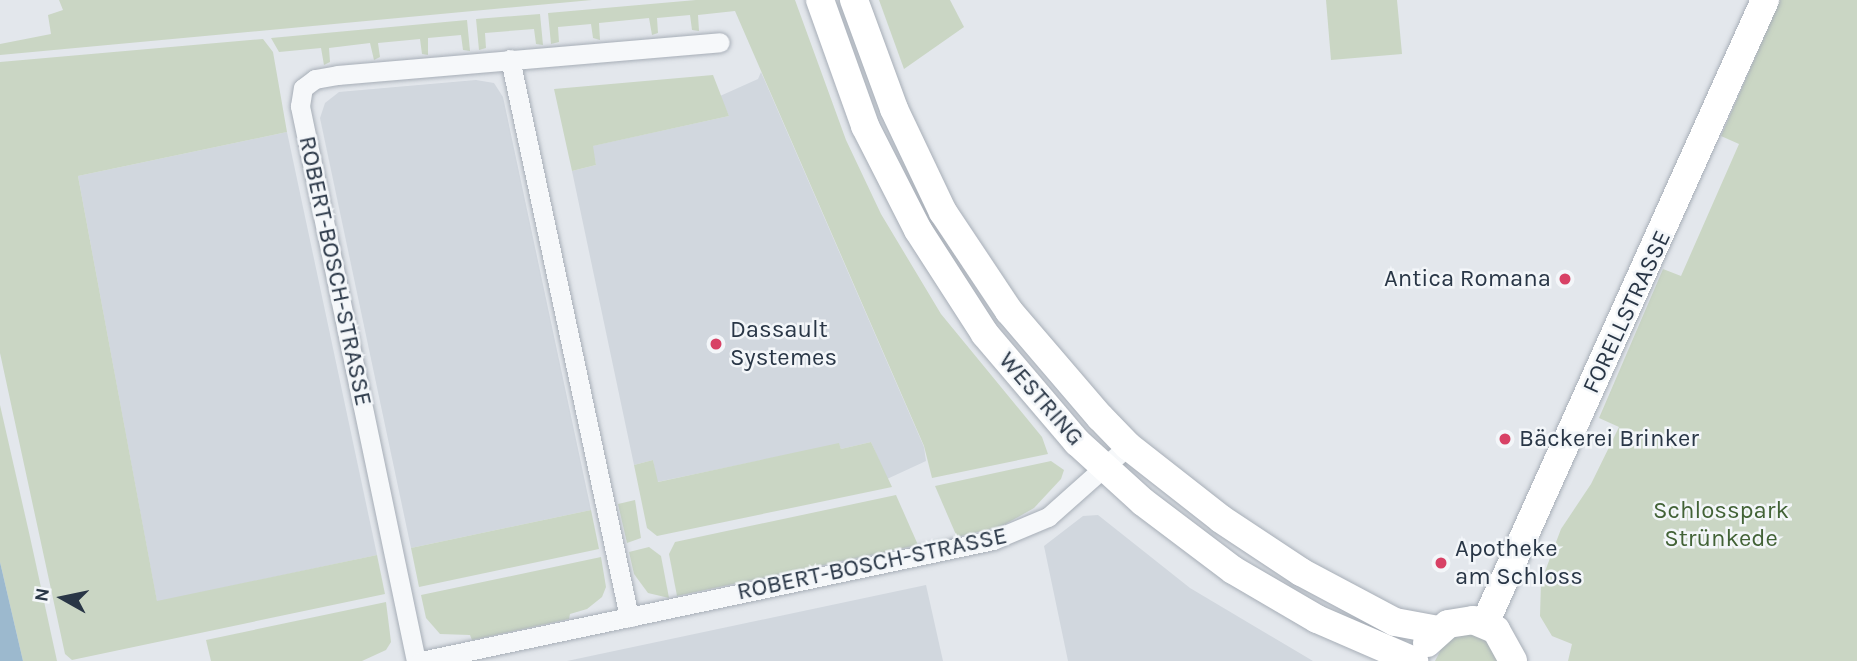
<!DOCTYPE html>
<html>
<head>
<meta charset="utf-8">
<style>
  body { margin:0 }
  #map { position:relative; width:1857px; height:661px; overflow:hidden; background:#e3e7ec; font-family:Karla,sans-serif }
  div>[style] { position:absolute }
  .built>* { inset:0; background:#d1d7de }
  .green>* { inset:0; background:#cad6c4 }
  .water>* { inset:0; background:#9cb9ce }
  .roads { filter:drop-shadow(0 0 2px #a7aeb7) drop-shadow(0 0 2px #a7aeb7) }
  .street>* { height:19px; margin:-9.5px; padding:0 9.5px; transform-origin:9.5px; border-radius:9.5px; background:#f6f8fa }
  .secondary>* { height:28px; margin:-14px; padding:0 14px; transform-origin:14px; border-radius:14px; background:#fff }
  .dots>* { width:19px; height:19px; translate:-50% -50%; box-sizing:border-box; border:4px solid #f3f6f9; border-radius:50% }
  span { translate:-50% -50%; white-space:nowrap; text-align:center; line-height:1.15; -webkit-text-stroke:5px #f3f6f9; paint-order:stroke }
  .street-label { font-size:24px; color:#293646 }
  .poi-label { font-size:24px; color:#293646 }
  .right { translate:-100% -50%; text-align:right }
  .left { translate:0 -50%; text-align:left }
  .park-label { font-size:24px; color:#426236 }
  .north { position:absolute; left:28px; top:563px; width:70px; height:70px; -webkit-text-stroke:5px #f3f6f9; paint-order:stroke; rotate:279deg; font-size:19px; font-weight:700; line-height:28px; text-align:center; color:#293646 }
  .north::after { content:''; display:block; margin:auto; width:24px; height:32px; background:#293646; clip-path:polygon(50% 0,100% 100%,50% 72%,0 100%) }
</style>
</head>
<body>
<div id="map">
  <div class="built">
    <div style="clip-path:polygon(761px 72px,924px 447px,926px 461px,887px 479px,871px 442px,841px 449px,839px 444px,657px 482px,653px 460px,634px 465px,572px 171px,596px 165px,592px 146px,729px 116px,720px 96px,758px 79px)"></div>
    <div style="clip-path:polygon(476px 80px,494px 83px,503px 97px,591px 510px,411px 548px,320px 118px,325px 103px,339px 92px)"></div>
    <div style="clip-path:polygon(287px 132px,377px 555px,157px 602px,78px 176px)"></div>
    <div style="clip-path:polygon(1098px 515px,1190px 588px,1313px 661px,1068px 661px,1044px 546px,1083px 516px)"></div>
    <div style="clip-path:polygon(926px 585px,943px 661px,567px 661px)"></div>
  </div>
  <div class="green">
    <div style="clip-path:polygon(59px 0,592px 0,0 55px,0 44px,51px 34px,48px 15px,63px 10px)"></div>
    <div style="clip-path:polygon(696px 0,795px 0,846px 140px,881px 214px,941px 314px,1042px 437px,1048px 454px,932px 478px,924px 446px,735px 11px,698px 15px,699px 31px,692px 30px,690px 15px,657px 18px,658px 33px,652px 35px,649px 18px,599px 23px,600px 40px,593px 38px,591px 24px,558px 27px,559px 42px,551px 44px,548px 13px)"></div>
    <div style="clip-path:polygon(879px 0,950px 0,964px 27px,904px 69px)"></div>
    <div style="clip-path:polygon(1326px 0,1397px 0,1402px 54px,1331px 60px)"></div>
    <div style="clip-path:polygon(1780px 0,1857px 0,1857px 661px,1568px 661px,1572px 644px,1552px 636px,1540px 616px,1541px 582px,1561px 529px,1591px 484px,1619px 427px,1599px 418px,1663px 269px,1681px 276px,1739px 144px,1721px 136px)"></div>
    <div style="clip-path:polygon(540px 14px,543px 45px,536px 44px,534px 29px,485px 33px,486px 48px,479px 50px,476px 19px)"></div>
    <div style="clip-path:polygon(467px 20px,470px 51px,463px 50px,461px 35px,428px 38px,428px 55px,422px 54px,420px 39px,378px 43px,380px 57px,374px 60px,370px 43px,329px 48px,330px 62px,324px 65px,321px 48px,279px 52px,271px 38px)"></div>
    <div style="clip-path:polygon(263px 39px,273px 52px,287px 132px,78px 176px,157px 601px,377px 555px,385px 594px,72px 660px,65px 654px,0 353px,0 62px)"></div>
    <div style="clip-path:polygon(713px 75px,729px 116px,593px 146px,596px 165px,572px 171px,554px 89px)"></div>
    <div style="clip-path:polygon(0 405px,30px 537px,57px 661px,23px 661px,0 562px)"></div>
    <div style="clip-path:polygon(871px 442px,892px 487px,657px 536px,647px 528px,634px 465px,653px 460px,658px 482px,839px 443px,841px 449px)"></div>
    <div style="clip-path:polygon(1051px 461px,1064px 470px,1061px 479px,1034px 508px,1002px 526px,957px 537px,935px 486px)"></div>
    <div style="clip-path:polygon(896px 495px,918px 545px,677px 596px,669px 554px,675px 542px)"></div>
    <div style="clip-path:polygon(635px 500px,641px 538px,627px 543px,618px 504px)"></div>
    <div style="clip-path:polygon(591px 510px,599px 549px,419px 587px,411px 548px)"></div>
    <div style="clip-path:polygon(649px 547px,661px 556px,669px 598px,648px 593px,634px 574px,629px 552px)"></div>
    <div style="clip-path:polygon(601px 557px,606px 587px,602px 597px,587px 609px,570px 614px,569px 619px,472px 640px,470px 635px,440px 634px,426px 618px,421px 595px)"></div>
    <div style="clip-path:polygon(386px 602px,391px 642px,386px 650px,362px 661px,211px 661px,206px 640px)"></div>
    <div style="clip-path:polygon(1480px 632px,1503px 661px,1435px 661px,1447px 638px)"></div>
  </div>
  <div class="water">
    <div style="clip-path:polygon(0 562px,23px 661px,0 661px)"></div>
  </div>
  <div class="roads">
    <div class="street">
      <div style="left:510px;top:59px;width:571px;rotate:77.96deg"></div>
      <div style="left:416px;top:661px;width:567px;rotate:-101.81deg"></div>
      <div style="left:300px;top:106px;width:18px;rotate:-81deg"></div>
      <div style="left:303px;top:88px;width:15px;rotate:-37deg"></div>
      <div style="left:315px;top:79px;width:23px;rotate:-10deg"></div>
      <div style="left:338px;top:75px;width:383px;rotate:-4.9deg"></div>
      <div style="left:421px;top:661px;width:585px;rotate:-11.94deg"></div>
      <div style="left:993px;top:540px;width:60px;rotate:-22.7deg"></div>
      <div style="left:1048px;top:517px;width:107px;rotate:-41.6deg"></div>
    </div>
    <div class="secondary">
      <div style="left:820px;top:0;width:134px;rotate:70.3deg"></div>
      <div style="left:865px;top:126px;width:117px;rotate:63deg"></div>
      <div style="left:918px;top:230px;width:124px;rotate:57.2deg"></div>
      <div style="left:985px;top:334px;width:142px;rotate:49.6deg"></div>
      <div style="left:1077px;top:442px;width:89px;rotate:42.3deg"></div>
      <div style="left:1143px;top:502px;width:113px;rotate:37.1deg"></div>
      <div style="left:1233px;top:570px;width:97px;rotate:30.3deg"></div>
      <div style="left:1317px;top:619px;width:106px;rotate:23.4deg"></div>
      <div style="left:854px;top:0;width:116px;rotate:69.8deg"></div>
      <div style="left:894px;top:109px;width:114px;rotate:64.6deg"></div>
      <div style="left:943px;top:212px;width:119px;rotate:56.3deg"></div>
      <div style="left:1009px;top:311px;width:140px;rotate:49.4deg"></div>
      <div style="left:1100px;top:417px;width:40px;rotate:46deg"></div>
      <div style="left:1128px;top:446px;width:118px;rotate:38.1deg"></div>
      <div style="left:1221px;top:519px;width:96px;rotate:33.5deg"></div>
      <div style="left:1301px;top:572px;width:106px;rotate:28deg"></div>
      <div style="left:1395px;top:622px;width:44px;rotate:10.5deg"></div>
      <div style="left:1485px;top:623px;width:683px;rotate:-65.8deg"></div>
      <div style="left:1427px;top:643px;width:28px;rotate:-42deg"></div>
      <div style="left:1448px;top:624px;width:25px;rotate:-9deg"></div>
      <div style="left:1473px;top:620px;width:25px;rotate:23deg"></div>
      <div style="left:1496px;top:630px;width:35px;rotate:61deg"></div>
    </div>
  </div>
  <div class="dots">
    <div style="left:1565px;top:279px;background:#d84165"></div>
    <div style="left:716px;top:344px;background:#d84165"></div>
    <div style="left:1505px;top:439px;background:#d84165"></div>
    <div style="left:1441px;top:563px;background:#d84165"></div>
  </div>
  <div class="street-label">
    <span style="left:335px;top:271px;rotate:78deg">ROBERT-BOSCH-STRASSE</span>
    <span style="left:1627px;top:312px;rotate:-65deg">FORELLSTRASSE</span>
    <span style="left:1041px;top:399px;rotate:49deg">WESTRING</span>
    <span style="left:872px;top:564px;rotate:-12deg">ROBERT-BOSCH-STRASSE</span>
  </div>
  <div class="poi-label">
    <span class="right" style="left:1551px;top:279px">Antica Romana</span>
    <span class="left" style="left:730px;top:344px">Dassault<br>Systemes</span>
    <span class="left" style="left:1519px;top:439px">Bäckerei Brinker</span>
    <span class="left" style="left:1455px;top:563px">Apotheke<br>am Schloss</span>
  </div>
  <div class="park-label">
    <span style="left:1721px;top:525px">Schlosspark<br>Strünkede</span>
  </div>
  <div class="north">N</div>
</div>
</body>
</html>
